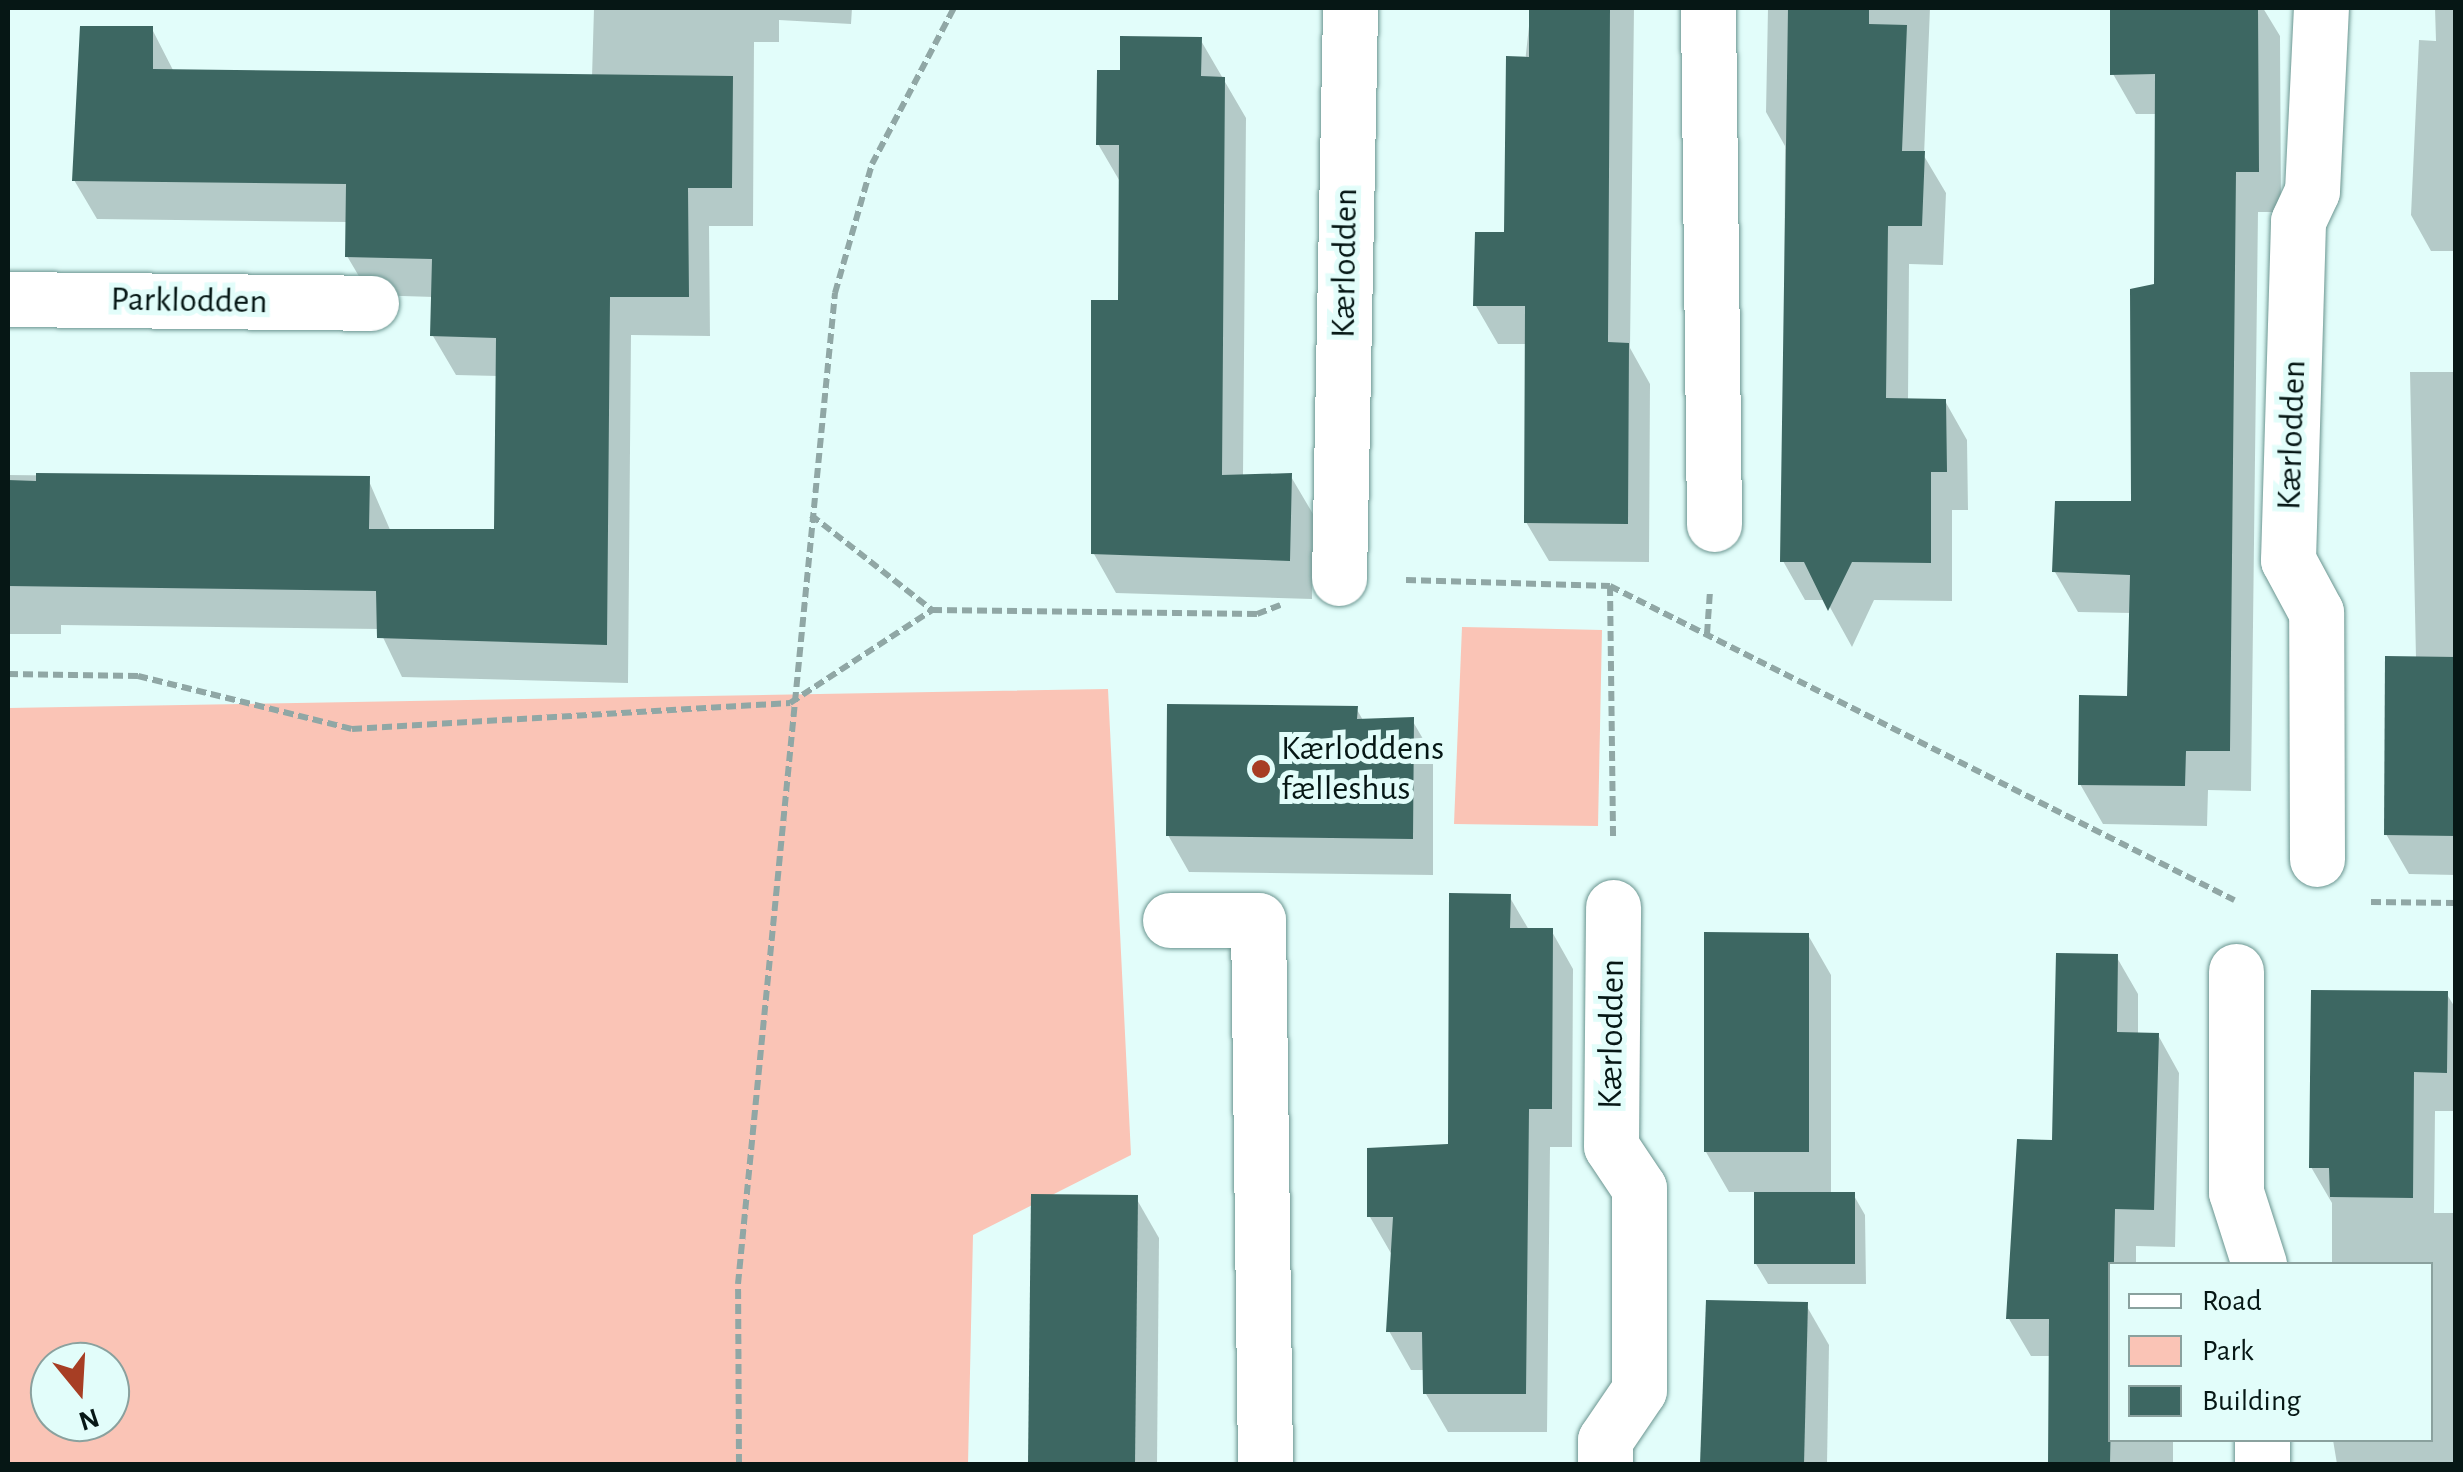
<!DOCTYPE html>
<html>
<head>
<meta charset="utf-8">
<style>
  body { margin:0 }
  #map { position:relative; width:2463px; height:1472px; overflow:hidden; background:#e2fdfa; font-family:"Alegreya Sans",sans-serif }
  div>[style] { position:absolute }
  .green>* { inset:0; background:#fac4b6 }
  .shadow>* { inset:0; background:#0003 }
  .building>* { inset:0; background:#3d6762 }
  .path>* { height:6px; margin-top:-3px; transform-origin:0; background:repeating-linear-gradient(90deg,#90a7a5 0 10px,transparent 0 15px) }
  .roads { filter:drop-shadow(0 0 2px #6b9590) drop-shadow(0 0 2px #6b9590) }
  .street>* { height:55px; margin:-27.5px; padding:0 27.5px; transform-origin:27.5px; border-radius:27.5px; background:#fff }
  .dots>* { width:28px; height:28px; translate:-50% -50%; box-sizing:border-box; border:5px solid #e2fdfa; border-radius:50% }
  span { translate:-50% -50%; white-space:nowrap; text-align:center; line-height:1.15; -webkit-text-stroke:10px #e2fdfa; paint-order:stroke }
  .street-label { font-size:35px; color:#061715 }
  .poi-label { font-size:35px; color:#061715 }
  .left { translate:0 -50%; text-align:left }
  .frame { position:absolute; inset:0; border:10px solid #061715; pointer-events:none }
  .legend { position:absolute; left:2108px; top:1262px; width:325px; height:180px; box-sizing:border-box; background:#e2fdfa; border:2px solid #8aa19e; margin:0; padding:12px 18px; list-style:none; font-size:30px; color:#061715 }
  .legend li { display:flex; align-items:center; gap:20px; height:50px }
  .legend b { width:50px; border:2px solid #8aa19e }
  .north { position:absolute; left:30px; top:1342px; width:100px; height:100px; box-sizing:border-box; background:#e2fdfa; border:2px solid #8aa19e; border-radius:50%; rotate:162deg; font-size:28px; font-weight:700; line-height:40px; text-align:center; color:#061715 }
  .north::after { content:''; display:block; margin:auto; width:35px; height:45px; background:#a73e24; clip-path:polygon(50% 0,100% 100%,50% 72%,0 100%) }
</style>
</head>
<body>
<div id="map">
  <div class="green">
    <div style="clip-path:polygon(1462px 627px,1602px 630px,1598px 826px,1454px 824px)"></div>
    <div style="clip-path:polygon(evenodd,1108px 689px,1131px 1155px,973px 1235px,968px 1464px,8px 1464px,8px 708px,1108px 689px,50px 1362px,110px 1362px,110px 1422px,50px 1422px,50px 1362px)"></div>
  </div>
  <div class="shadow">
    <div style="clip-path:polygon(594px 8px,852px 8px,851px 24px,779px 20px,779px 42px,754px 42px,753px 226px,709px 226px,710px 336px,631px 335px,628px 683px,402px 677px,379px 629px,61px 625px,61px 634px,8px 634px,8px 475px,368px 479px,391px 532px,497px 532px,498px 376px,456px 375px,433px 336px,434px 297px,370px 295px,347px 256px,348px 222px,97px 219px,74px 180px,152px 29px,174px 72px,592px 77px)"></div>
    <div style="clip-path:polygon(1531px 8px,1634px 8px,1630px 348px,1650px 384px,1649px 562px,1549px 561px,1526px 522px,1527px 344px,1498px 344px,1476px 306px,1506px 235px)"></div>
    <div style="clip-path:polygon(1768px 8px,1930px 8px,1924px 156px,1946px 193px,1943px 265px,1909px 264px,1908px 401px,1945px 401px,1967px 440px,1968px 510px,1952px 510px,1952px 601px,1874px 600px,1852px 647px,1826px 600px,1805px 600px,1783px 561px,1785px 146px,1766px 112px)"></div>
    <div style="clip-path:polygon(2114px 8px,2263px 8px,2280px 36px,2281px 212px,2258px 212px,2251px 791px,2208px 790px,2207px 826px,2103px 824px,2080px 784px,2130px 699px,2131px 613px,2078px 612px,2055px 572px,2133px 504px,2157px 286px,2158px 114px,2136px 114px,2113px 74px)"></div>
    <div style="clip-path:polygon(2435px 8px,2456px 8px,2456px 251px,2431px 251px,2411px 215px,2419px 40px,2436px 41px)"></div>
    <div style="clip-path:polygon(1200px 39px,1246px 118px,1243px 477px,1290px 475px,1313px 514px,1312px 599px,1116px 593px,1094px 554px,1120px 303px,1122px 185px,1098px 144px,1122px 73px)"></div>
    <div style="clip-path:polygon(2410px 372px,2456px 372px,2456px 875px,2409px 874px,2386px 834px,2416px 659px)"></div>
    <div style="clip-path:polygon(1356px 708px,1364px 722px,1412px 720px,1433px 756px,1433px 875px,1189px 872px,1168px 835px)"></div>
    <div style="clip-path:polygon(1509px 896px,1529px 930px,1551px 930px,1573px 969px,1572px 1147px,1550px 1147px,1547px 1432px,1448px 1432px,1426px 1394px,1425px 1370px,1411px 1370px,1389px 1331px,1392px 1255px,1370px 1217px,1450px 1147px)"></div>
    <div style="clip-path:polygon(1808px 935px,1831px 975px,1831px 1194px,1853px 1194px,1865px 1215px,1866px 1284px,1768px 1284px,1756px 1264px,1757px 1192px,1729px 1192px,1706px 1152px)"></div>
    <div style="clip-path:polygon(2116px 956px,2138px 994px,2138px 1035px,2158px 1035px,2179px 1073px,2175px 1247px,2136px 1246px,2136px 1264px,2110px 1264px,2110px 1440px,2173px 1440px,2173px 1464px,2051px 1464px,2051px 1356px,2031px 1356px,2009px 1319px)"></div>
    <div style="clip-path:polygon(2446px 993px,2456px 1009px,2456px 1111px,2435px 1111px,2434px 1213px,2456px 1213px,2454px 1464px,2337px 1464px,2333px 1440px,2430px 1440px,2430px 1264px,2332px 1264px,2332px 1203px,2311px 1167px)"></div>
    <div style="clip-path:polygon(1034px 1196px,1136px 1198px,1159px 1238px,1157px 1464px,1031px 1464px)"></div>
    <div style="clip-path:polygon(1708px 1302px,1806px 1305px,1829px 1345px,1827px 1464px,1702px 1464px)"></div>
  </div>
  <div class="building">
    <div style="clip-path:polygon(1529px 8px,1610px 8px,1608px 342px,1629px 343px,1628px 524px,1524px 523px,1525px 306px,1473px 306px,1475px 232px,1504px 232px,1506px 56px,1529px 57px)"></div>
    <div style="clip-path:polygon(1788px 8px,1869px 8px,1869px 24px,1907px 25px,1902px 151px,1925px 151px,1922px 226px,1888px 226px,1886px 398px,1946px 399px,1947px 472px,1931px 472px,1931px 563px,1852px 562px,1828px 611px,1804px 562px,1780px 562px)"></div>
    <div style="clip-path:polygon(2110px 8px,2258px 8px,2259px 172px,2236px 172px,2230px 751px,2186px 751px,2185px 786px,2078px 785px,2079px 695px,2127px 696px,2130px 575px,2052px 572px,2055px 501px,2131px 501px,2130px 289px,2154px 284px,2155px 74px,2110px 75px)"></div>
    <div style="clip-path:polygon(80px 26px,153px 26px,153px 69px,733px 76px,732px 188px,688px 188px,689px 297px,610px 297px,607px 645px,377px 638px,376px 591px,8px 586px,8px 480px,36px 481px,36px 473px,370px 476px,369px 529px,494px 529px,496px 338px,430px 336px,432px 259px,345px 257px,346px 184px,72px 181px)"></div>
    <div style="clip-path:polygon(1120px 36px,1202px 37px,1201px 76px,1225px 77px,1222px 475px,1292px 473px,1290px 561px,1091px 554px,1091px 300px,1118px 300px,1119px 145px,1096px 145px,1097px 70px,1120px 70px)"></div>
    <div style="clip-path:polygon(2385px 656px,2456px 657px,2456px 836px,2384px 835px)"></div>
    <div style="clip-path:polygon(1167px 704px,1358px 706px,1357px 719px,1414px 717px,1413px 839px,1166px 836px)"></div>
    <div style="clip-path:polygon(1449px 893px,1511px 894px,1510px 928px,1553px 928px,1552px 1109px,1529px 1109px,1526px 1394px,1423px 1394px,1422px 1332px,1386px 1332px,1393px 1217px,1367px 1217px,1367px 1148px,1448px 1144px)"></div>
    <div style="clip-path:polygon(1704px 932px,1809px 933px,1809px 1152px,1704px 1152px)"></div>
    <div style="clip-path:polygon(2056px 953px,2118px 954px,2117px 1032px,2159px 1033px,2154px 1210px,2115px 1209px,2110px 1464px,2048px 1464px,2049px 1319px,2006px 1319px,2017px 1139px,2052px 1140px)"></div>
    <div style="clip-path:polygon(2311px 990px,2448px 991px,2447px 1073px,2414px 1072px,2413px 1198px,2330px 1197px,2329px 1168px,2309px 1168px)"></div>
    <div style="clip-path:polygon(1754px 1192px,1855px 1192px,1855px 1264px,1754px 1264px)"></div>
    <div style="clip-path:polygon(1031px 1194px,1138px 1195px,1135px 1464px,1028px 1464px)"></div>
    <div style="clip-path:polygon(1706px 1300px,1808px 1302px,1804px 1464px,1700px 1464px)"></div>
  </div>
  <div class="path">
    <div style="left:811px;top:515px;width:154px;rotate:38.1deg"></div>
    <div style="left:1406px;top:580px;width:204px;rotate:1.7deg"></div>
    <div style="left:1610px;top:586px;width:699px;rotate:26.71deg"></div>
    <div style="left:1610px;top:586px;width:255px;rotate:89.3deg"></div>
    <div style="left:1707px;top:634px;width:43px;rotate:-86deg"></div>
    <div style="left:8px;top:674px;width:130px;rotate:0.9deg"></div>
    <div style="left:138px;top:676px;width:220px;rotate:13.9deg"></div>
    <div style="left:352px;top:729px;width:439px;rotate:-3.4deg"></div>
    <div style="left:790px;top:703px;width:170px;rotate:-33.2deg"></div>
    <div style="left:932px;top:610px;width:325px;rotate:0.7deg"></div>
    <div style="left:1257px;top:614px;width:25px;rotate:-21deg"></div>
    <div style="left:2371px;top:902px;width:85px;rotate:0.7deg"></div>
    <div style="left:739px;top:1464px;width:180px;rotate:-90.3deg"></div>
    <div style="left:738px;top:1284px;width:996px;rotate:-84.41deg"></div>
    <div style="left:835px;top:293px;width:134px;rotate:-74deg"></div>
    <div style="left:872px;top:164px;width:176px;rotate:-62.3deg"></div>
  </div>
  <div class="roads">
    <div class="street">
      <div style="left:1708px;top:8px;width:516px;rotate:89.33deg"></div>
      <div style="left:8px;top:299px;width:363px;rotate:0.6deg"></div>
      <div style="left:1339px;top:578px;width:570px;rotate:-88.89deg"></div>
      <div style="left:2317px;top:859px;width:247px;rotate:-90.2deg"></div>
      <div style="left:2316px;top:612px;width:59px;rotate:-118.3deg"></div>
      <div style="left:2288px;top:560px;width:339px;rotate:-88.3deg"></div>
      <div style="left:2298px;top:221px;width:33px;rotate:-65deg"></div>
      <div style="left:2312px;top:191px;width:183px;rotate:-87.2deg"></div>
      <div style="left:1170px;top:920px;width:88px"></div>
      <div style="left:1258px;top:920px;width:544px;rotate:89.26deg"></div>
      <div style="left:2236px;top:971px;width:221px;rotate:90deg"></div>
      <div style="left:2236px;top:1192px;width:76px;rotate:72.3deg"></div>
      <div style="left:2262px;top:1440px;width:24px;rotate:90deg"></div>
      <div style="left:1605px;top:1464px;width:24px;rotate:-90deg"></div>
      <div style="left:1605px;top:1440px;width:60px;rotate:-55.8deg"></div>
      <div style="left:1639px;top:1390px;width:202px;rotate:-90deg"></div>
      <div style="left:1639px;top:1188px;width:50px;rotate:-123.7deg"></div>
      <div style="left:1611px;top:1146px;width:239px;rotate:-89.5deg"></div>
    </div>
  </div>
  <div class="dots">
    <div style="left:1261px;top:769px;background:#a73e24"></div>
  </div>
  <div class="street-label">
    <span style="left:1345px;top:263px;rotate:-89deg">Kærlodden</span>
    <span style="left:189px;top:301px;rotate:1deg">Parklodden</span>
    <span style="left:2292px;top:435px;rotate:-88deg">Kærlodden</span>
    <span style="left:1612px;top:1034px;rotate:-89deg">Kærlodden</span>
  </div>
  <div class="poi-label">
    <span class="left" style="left:1281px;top:769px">Kærloddens<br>fælleshus</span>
  </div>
  <div class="frame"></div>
  <ul class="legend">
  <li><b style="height:12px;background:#fff"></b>Road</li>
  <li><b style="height:28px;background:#fac4b6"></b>Park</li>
  <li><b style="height:28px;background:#3d6762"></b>Building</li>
  </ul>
  <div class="north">N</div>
</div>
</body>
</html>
